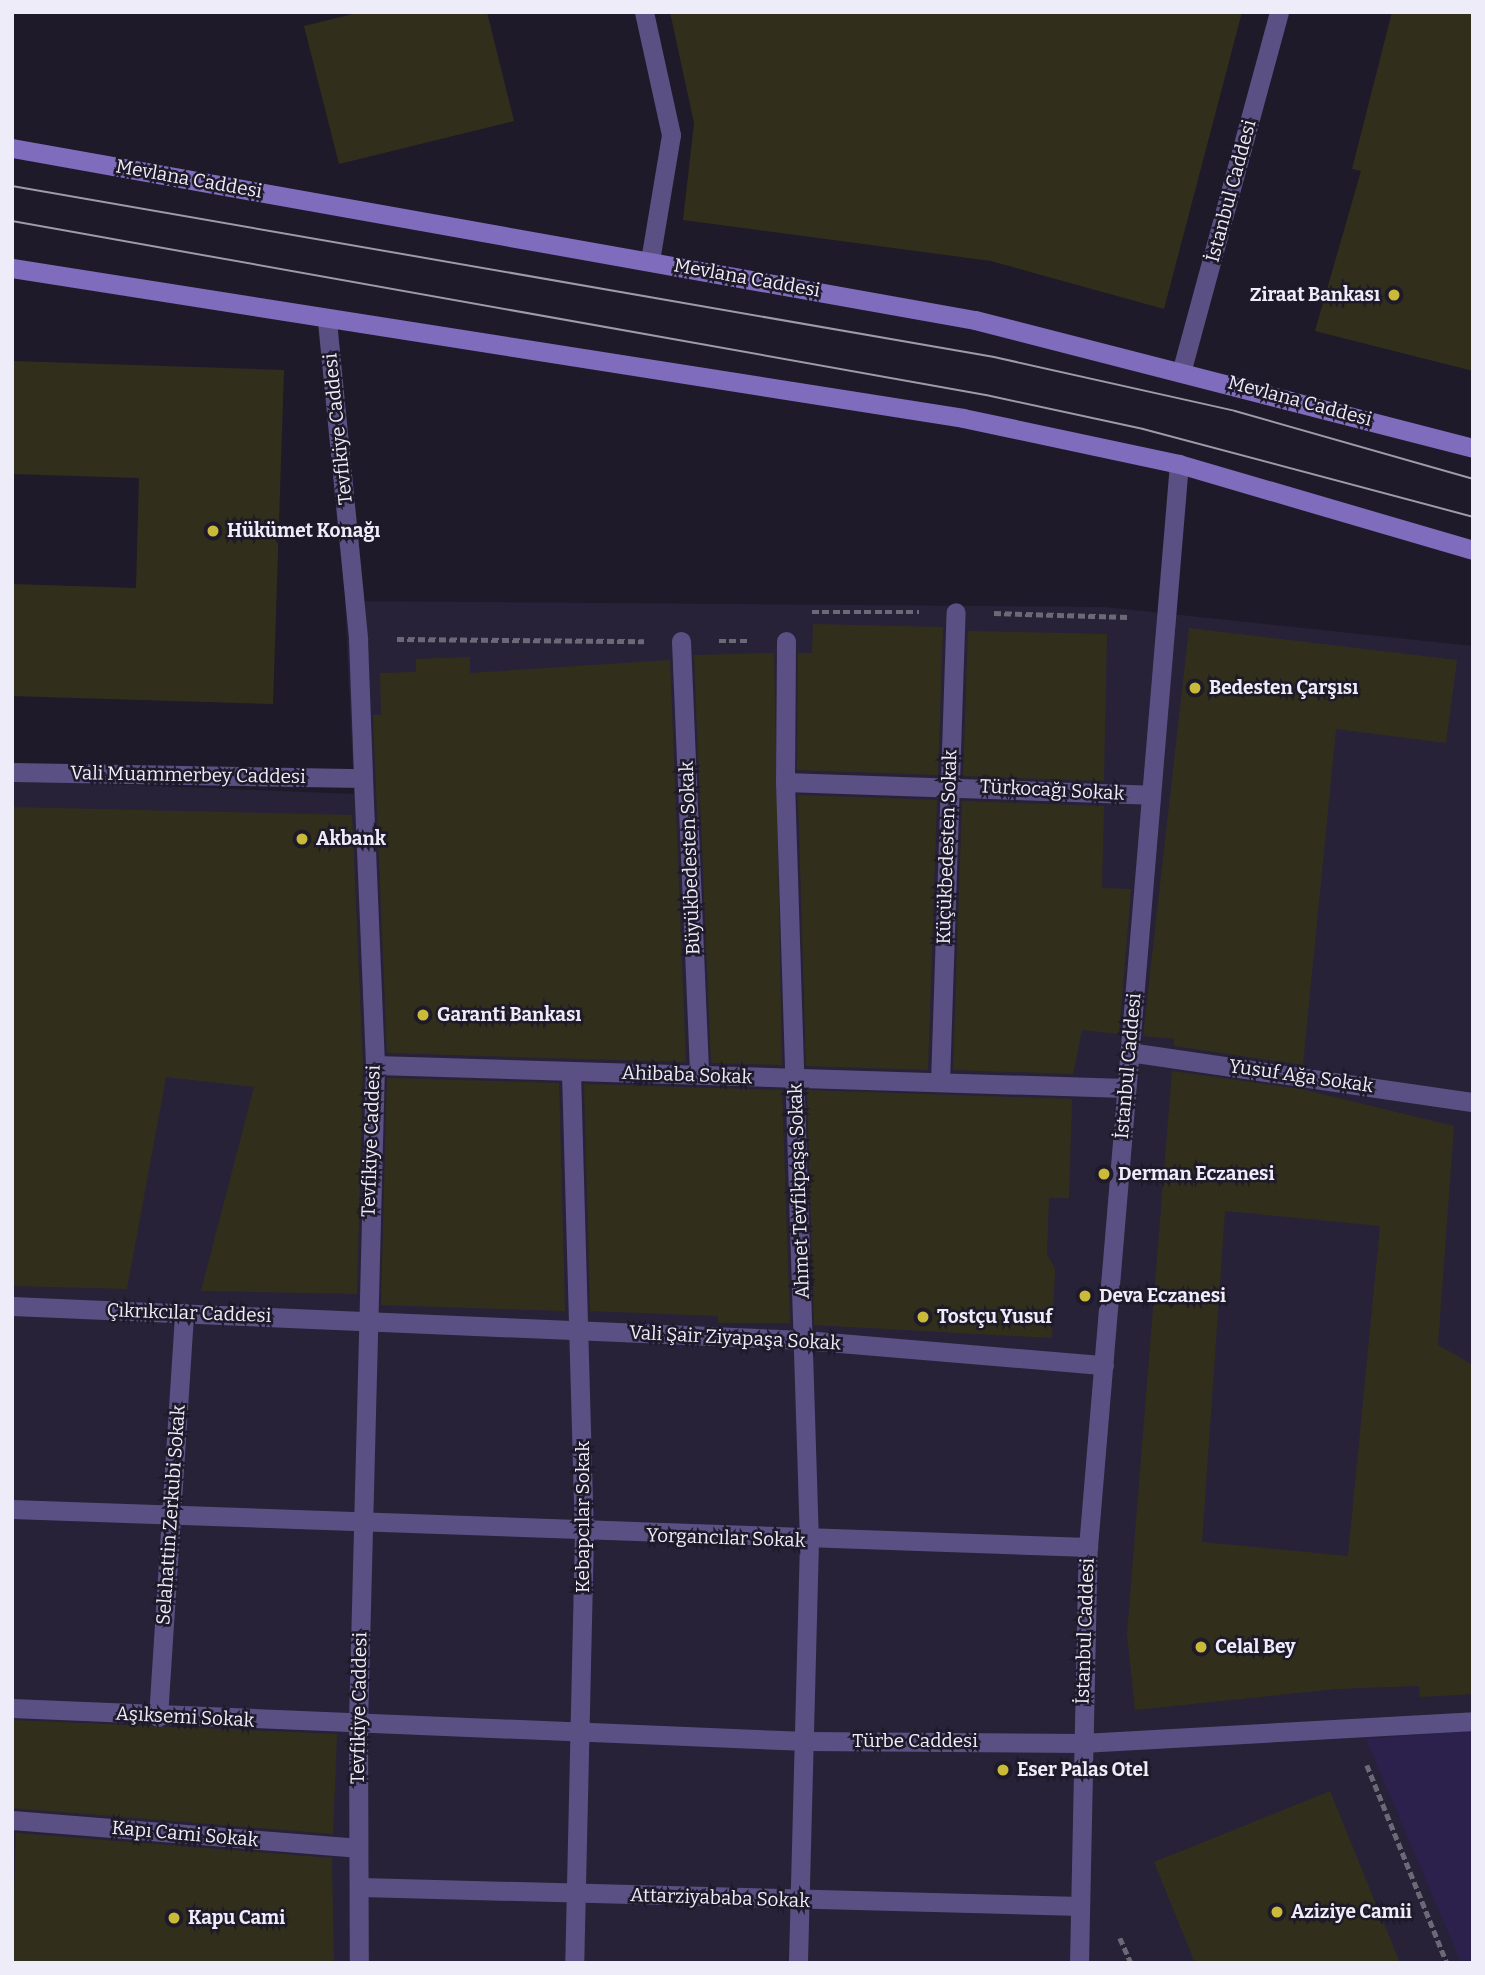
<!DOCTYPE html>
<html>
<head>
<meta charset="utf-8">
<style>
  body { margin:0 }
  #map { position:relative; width:1485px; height:1975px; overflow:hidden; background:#1e1a2a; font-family:Bitter,serif }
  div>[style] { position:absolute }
  .built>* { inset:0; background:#272238 }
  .green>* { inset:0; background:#2c214c }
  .building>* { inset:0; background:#312f1c }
  .path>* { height:4.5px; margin-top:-2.25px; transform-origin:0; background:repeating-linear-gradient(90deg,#6c6977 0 7px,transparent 0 10.5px) }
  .pedestrian>* { height:19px; margin:-9.5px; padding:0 9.5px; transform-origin:9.5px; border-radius:9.5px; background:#5b5083 }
  .minor>* { height:19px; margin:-9.5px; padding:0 9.5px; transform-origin:9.5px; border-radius:9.5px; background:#5b5083 }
  .tertiary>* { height:19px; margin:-9.5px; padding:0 9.5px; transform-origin:9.5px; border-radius:9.5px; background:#5b5083 }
  .secondary>* { height:19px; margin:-9.5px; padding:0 9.5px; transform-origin:9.5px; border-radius:9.5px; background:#7f6cbd }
  .tram>* { height:2px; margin:-1px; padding:0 1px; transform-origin:1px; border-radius:1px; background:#9e9ba8 }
  .dots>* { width:19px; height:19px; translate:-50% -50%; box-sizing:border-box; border:4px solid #1e1a2a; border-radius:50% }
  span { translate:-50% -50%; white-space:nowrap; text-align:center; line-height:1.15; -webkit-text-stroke:5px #1e1a2a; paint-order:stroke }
  .street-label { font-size:19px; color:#eeecf8 }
  .poi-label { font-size:19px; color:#eeecf8; font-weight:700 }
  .right { translate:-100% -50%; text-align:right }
  .left { translate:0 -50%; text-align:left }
  .frame { position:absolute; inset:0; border:14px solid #eeecf8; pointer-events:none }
</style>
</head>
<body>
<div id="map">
  <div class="built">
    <div style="clip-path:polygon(345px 601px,1105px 607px,1473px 646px,1473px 1963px,12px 1963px,12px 780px,354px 794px)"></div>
  </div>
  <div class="green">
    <div style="clip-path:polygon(1473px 1730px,1473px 1963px,1461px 1963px,1366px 1739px)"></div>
  </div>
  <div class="building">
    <div style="clip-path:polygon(361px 12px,487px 12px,514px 121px,339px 164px,304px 26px)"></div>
    <div style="clip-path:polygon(670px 12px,1242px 12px,1164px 309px,991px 261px,683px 220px,694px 123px)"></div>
    <div style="clip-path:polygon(1392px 12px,1473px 12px,1473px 371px,1315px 331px,1361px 171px,1352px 169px)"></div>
    <div style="clip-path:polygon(12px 361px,284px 370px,273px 704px,12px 696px,12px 584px,136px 588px,139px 478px,12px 474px)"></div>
    <div style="clip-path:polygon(813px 624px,943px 627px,938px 775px,797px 770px,798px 653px,812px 653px)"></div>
    <div style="clip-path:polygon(1189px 628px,1457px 660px,1446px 743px,1336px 729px,1303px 1065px,1174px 1046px,1174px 1039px,1143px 1036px)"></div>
    <div style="clip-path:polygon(968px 631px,1107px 634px,1104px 781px,963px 776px)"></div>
    <div style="clip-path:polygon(774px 653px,782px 1065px,711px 1063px,694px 655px)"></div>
    <div style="clip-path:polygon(470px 657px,470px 673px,670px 660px,686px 1062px,387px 1053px,373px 715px,381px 715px,380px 673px,416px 672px,416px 659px)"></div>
    <div style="clip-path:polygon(798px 795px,937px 800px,928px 1070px,806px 1066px)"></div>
    <div style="clip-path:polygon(962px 801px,1104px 806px,1102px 888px,1131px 889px,1119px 1034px,1082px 1030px,1073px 1074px,953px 1070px)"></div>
    <div style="clip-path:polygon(12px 807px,352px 815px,363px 1065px,357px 1294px,201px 1291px,254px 1087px,166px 1077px,127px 1289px,12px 1286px)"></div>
    <div style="clip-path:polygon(evenodd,1172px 1071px,1301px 1089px,1454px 1126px,1438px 1345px,1473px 1365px,1473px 1694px,1420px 1697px,1419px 1686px,1336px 1689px,1135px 1710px,1127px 1634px,1172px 1071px,1225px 1211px,1380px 1226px,1348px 1556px,1202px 1542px,1225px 1211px)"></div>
    <div style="clip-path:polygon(387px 1078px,559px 1083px,565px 1311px,381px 1305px)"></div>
    <div style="clip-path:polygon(584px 1084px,782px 1090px,790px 1323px,718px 1323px,718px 1316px,590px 1311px)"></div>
    <div style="clip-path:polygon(807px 1090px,1072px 1099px,1069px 1198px,1049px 1198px,1047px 1254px,1055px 1269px,1052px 1338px,814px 1325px)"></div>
    <div style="clip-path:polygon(12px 1720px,337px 1734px,333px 1834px,12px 1808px)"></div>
    <div style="clip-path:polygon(1330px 1791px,1400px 1963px,1195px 1963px,1154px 1862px)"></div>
    <div style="clip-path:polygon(16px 1833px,332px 1858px,334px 1963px,12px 1963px)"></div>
  </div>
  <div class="path">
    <div style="left:812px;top:612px;width:107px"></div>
    <div style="left:994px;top:613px;width:135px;rotate:1.7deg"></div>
    <div style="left:397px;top:639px;width:247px;rotate:0.5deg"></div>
    <div style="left:719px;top:641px;width:30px"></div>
    <div style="left:1367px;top:1765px;width:214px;rotate:68deg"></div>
    <div style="left:1120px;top:1938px;width:27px;rotate:66deg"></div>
  </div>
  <div class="pedestrian">
    <div style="left:681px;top:641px;width:434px;rotate:87.6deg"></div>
    <div style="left:786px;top:641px;width:141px;rotate:90.4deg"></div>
    <div style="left:785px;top:782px;width:759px;rotate:88.19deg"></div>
    <div style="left:809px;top:1541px;width:422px;rotate:91.5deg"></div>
    <div style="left:12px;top:772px;width:351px;rotate:1deg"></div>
    <div style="left:363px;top:778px;width:287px;rotate:87.6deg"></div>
    <div style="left:375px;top:1065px;width:660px;rotate:91.48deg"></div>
    <div style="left:358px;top:1725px;width:238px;rotate:89.8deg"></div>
    <div style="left:785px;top:782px;width:366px;rotate:2deg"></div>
    <div style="left:1129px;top:1052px;width:348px;rotate:8.3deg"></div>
    <div style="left:375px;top:1065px;width:751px;rotate:1.75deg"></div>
    <div style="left:571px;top:1072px;width:461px;rotate:88.4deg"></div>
    <div style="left:584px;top:1533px;width:430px;rotate:91.3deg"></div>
    <div style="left:940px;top:1082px;width:470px;rotate:-88.1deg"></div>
    <div style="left:12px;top:1306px;width:793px;rotate:2.46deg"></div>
    <div style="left:804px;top:1340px;width:301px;rotate:4.8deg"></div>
    <div style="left:12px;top:1509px;width:1077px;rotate:2.02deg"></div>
    <div style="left:12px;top:1708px;width:796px;rotate:2.38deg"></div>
    <div style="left:807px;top:1741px;width:275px;rotate:0.4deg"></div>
    <div style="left:1082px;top:1743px;width:392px;rotate:-3.2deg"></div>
    <div style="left:158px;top:1717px;width:405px;rotate:-86.3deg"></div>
    <div style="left:12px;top:1820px;width:346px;rotate:4.6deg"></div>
    <div style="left:361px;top:1887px;width:719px;rotate:1.51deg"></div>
  </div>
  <div class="minor">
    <div style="left:644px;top:12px;width:126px;rotate:77.6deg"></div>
    <div style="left:671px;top:135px;width:127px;rotate:99.5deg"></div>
    <div style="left:327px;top:321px;width:320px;rotate:84.4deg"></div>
    <div style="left:358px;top:639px;width:139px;rotate:87.9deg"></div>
  </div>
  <div class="tertiary">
    <div style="left:1182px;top:369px;width:370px;rotate:-74.8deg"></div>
    <div style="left:1079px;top:1963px;width:416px;rotate:-88.8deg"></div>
    <div style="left:1088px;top:1547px;width:1087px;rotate:-85.2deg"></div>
  </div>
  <div class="secondary">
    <div style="left:12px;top:148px;width:978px;rotate:10.13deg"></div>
    <div style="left:975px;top:320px;width:514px;rotate:14.41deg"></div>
    <div style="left:12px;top:268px;width:963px;rotate:8.96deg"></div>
    <div style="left:963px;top:418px;width:221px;rotate:12deg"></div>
    <div style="left:1179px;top:464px;width:306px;rotate:16.3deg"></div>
  </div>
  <div class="tram">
    <div style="left:12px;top:186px;width:997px;rotate:9.88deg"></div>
    <div style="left:994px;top:357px;width:247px;rotate:12.6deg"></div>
    <div style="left:1235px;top:411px;width:248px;rotate:15.9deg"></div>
    <div style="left:12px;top:221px;width:989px;rotate:10.13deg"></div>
    <div style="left:986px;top:395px;width:161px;rotate:12.2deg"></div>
    <div style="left:1143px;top:429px;width:342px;rotate:14.9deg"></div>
  </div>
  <div class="dots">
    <div style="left:1394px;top:295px;background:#c9ba3a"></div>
    <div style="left:213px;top:531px;background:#c9ba3a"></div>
    <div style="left:1195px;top:688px;background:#c9ba3a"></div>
    <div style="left:302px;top:839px;background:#c9ba3a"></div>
    <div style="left:423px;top:1015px;background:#c9ba3a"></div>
    <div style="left:1104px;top:1174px;background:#c9ba3a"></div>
    <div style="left:1085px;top:1296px;background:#c9ba3a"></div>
    <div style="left:923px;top:1317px;background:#c9ba3a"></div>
    <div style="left:1201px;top:1647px;background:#c9ba3a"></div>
    <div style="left:1003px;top:1770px;background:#c9ba3a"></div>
    <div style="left:1277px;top:1912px;background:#c9ba3a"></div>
    <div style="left:174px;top:1918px;background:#c9ba3a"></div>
  </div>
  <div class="street-label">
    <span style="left:189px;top:179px;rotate:10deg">Mevlana Caddesi</span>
    <span style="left:1231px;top:191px;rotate:-75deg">İstanbul Caddesi</span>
    <span style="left:747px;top:278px;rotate:10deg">Mevlana Caddesi</span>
    <span style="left:1300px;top:401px;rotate:15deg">Mevlana Caddesi</span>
    <span style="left:338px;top:429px;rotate:-96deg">Tevfikiye Caddesi</span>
    <span style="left:188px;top:775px;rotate:1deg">Vali Muammerbey Caddesi</span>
    <span style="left:1052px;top:790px;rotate:3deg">Türkocağı Sokak</span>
    <span style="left:947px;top:847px;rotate:-88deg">Küçükbedesten Sokak</span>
    <span style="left:690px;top:858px;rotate:-92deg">Büyükbedesten Sokak</span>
    <span style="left:1128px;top:1066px;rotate:-85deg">İstanbul Caddesi</span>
    <span style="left:687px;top:1075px;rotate:2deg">Ahibaba Sokak</span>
    <span style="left:1301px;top:1076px;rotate:8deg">Yusuf Ağa Sokak</span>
    <span style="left:371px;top:1141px;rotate:-88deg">Tevfikiye Caddesi</span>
    <span style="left:799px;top:1191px;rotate:-92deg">Ahmet Tevfikpaşa Sokak</span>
    <span style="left:189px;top:1313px;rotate:2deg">Çıkrıkcılar Caddesi</span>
    <span style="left:735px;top:1338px;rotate:3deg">Vali Şair Ziyapaşa Sokak</span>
    <span style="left:171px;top:1515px;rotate:-86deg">Selahattin Zerkubi Sokak</span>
    <span style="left:583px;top:1517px;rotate:-90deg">Kebapcılar Sokak</span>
    <span style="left:726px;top:1538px;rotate:2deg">Yorgancılar Sokak</span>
    <span style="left:1085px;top:1631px;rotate:-88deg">İstanbul Caddesi</span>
    <span style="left:359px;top:1708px;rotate:-89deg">Tevfikiye Caddesi</span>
    <span style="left:185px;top:1717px;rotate:3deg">Aşıksemi Sokak</span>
    <span style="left:915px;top:1741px">Türbe Caddesi</span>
    <span style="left:185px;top:1834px;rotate:5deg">Kapı Cami Sokak</span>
    <span style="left:720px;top:1898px;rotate:2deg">Attarziyababa Sokak</span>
  </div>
  <div class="poi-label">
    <span class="right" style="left:1380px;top:295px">Ziraat Bankası</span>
    <span class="left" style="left:227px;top:531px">Hükümet Konağı</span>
    <span class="left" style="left:1209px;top:688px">Bedesten Çarşısı</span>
    <span class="left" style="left:316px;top:839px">Akbank</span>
    <span class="left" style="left:437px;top:1015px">Garanti Bankası</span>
    <span class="left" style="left:1118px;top:1174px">Derman Eczanesi</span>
    <span class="left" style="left:1099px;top:1296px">Deva Eczanesi</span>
    <span class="left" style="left:937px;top:1317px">Tostçu Yusuf</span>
    <span class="left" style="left:1215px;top:1647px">Celal Bey</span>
    <span class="left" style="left:1017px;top:1770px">Eser Palas Otel</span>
    <span class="left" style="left:1291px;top:1912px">Aziziye Camii</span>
    <span class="left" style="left:188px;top:1918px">Kapu Cami</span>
  </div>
  <div class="frame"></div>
</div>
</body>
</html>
